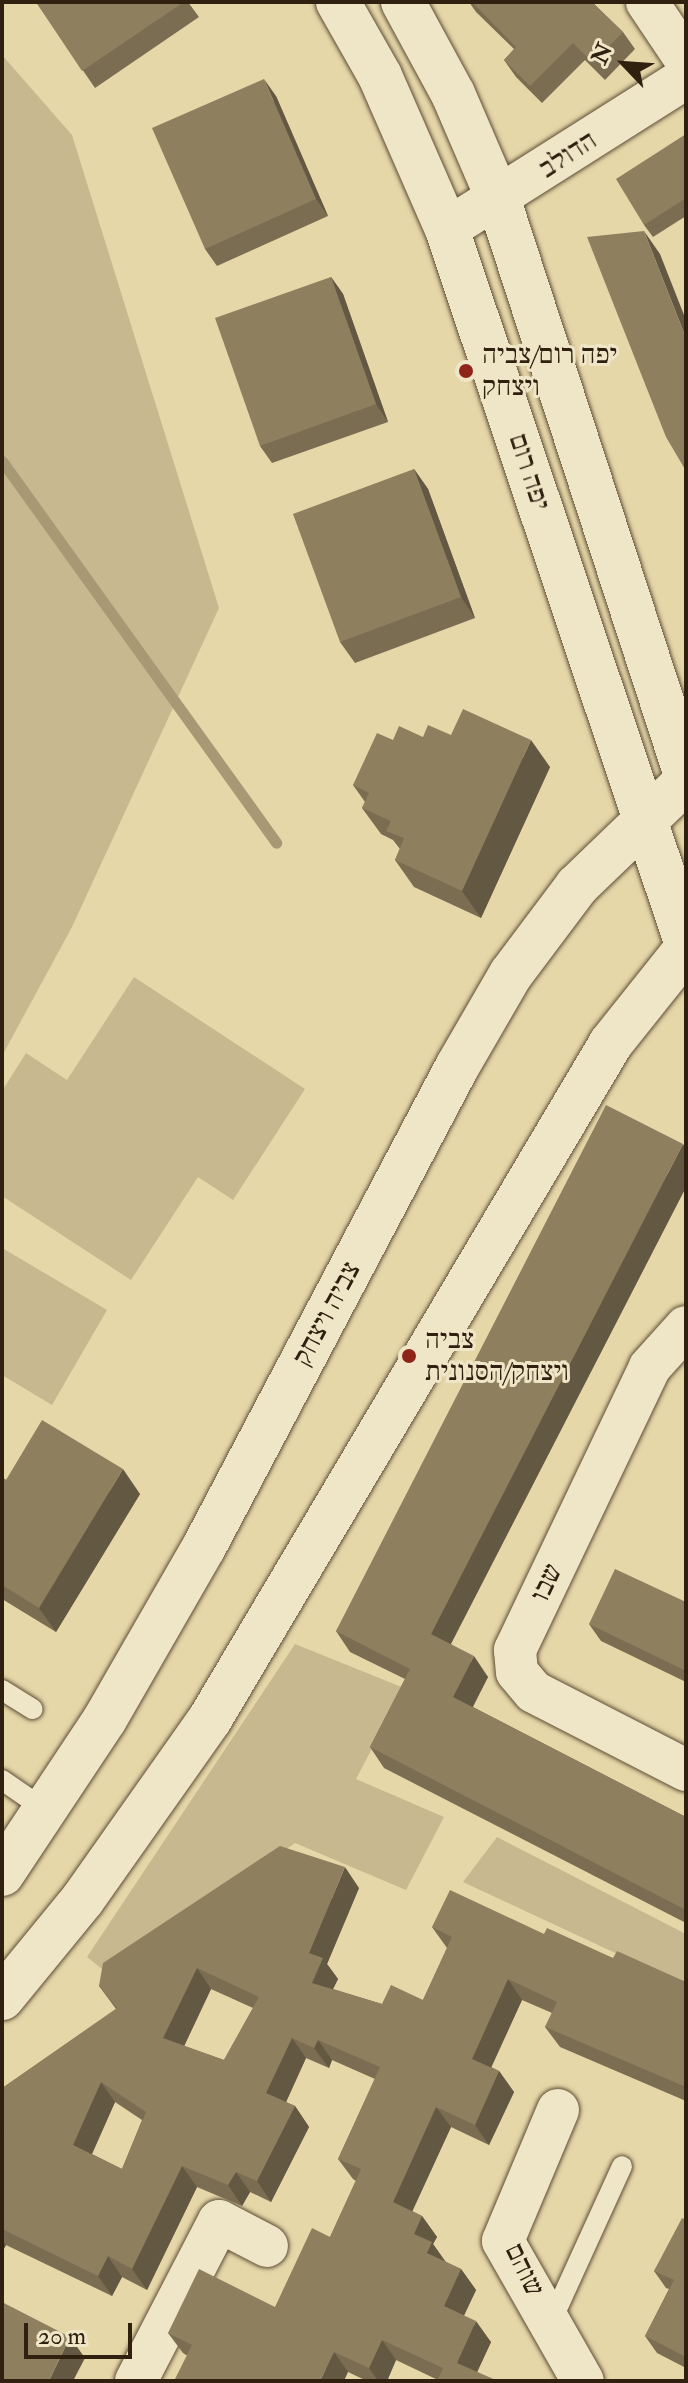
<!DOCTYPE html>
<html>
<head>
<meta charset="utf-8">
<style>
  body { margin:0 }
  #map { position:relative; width:688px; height:2383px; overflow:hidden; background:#e6d7a9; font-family:"IM FELL Double Pica","Frank Ruhl Libre",serif }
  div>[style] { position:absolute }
  .green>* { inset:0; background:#c7b88f }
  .stream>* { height:11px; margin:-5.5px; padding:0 5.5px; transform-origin:5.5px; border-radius:5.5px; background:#a89975 }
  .roads { filter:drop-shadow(0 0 2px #5d4e36) drop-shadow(0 0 2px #5d4e36) }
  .lane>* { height:20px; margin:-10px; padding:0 10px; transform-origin:10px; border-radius:10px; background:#efe5c7 }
  .street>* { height:42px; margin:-21px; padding:0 21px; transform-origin:21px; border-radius:21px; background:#efe5c7 }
  .secondary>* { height:44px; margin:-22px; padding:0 22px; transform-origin:22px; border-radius:22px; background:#efe5c7 }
  .wall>* { inset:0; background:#7a6d52 }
  .shaded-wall>* { inset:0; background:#635942 }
  .building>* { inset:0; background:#8e7f5f }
  .dots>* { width:22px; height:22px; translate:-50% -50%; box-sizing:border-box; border:4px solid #efe5c7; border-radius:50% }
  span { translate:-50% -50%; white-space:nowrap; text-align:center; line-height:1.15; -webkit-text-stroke:6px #efe5c7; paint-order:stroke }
  .street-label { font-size:28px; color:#2f200f }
  .poi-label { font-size:28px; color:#2f200f }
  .left { translate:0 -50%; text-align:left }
  .frame { position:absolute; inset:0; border:4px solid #2f200f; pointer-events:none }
  .north { position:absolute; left:584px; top:24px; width:80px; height:80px; -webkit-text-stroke:6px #efe5c7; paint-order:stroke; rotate:295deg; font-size:22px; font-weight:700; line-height:32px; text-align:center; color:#2f200f }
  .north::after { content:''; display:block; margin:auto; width:28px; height:36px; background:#2f200f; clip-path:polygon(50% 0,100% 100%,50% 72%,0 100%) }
  .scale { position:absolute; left:24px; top:2323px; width:108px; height:36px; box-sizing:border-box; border:4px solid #2f200f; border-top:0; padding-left:10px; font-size:24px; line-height:28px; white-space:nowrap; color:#2f200f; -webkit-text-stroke:6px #efe5c7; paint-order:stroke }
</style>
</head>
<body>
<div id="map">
  <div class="green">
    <div style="clip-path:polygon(2px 55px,72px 135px,219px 608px,72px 927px,2px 1056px)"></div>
    <div style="clip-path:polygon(134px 977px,305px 1089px,233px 1200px,198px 1177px,131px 1280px,2px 1196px,2px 1091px,26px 1053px,67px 1080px)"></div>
    <div style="clip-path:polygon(4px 1249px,107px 1310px,52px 1405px,2px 1375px)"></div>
    <div style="clip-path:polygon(295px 1644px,404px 1688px,356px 1779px,444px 1817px,406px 1890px,295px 1843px,112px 1977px,87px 1957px)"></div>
    <div style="clip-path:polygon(497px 1837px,686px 1934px,686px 1986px,463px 1882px)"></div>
  </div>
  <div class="stream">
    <div style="left:2px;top:461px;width:470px;rotate:54.3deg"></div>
  </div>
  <div class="roads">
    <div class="lane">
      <div style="left:2px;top:1690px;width:36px;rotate:32deg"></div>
      <div style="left:2px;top:1780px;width:55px;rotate:34.6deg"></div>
      <div style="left:551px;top:2322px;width:171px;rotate:-65.5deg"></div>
    </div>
    <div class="street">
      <div style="left:647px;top:2px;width:70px;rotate:56.1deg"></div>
      <div style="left:447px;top:229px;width:283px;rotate:-32.3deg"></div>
      <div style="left:686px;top:1327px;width:54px;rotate:132deg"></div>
      <div style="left:650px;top:1367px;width:314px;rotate:115.5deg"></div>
      <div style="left:515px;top:1650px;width:22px;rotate:85deg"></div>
      <div style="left:517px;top:1672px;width:26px;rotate:50deg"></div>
      <div style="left:534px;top:1692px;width:171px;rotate:27.2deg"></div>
      <div style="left:558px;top:2110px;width:142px;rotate:112.8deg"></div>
      <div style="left:503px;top:2241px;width:161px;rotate:60.3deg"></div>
      <div style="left:136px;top:2381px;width:180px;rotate:-62.6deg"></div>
      <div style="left:219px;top:2221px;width:54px;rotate:27.5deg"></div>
    </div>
    <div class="secondary">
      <div style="left:338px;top:2px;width:85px;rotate:60.4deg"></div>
      <div style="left:380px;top:76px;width:167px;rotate:66.4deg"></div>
      <div style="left:447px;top:229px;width:752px;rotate:71.47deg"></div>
      <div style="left:403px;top:2px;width:105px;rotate:61.5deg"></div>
      <div style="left:453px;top:94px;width:116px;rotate:66.7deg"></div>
      <div style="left:499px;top:201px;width:604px;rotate:71.96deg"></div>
      <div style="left:2px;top:1874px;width:186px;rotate:-56.4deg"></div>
      <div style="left:105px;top:1719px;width:198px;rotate:-60.1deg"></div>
      <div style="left:204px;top:1547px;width:543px;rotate:-62.21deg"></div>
      <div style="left:457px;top:1067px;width:108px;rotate:-59.9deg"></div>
      <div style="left:511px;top:974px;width:110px;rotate:-53.1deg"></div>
      <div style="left:577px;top:886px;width:151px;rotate:-43.9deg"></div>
      <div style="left:2px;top:1998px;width:128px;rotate:-50.7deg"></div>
      <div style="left:83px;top:1899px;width:220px;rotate:-54.8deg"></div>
      <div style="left:210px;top:1719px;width:786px;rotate:-59.32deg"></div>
      <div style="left:611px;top:1043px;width:120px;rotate:-51.4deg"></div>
    </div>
  </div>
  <div class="wall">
    <div style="clip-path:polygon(36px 2px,188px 2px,199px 17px,95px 88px)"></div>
    <div style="clip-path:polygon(469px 2px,592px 2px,623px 32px,635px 49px,605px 80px,585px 60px,542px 103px,516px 77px,504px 60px,514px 49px,476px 12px)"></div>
    <div style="clip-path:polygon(276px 96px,328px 216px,217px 266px,205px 249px)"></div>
    <div style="clip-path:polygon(686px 134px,686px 216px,653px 237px,644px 225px)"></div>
    <div style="clip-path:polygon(331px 277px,343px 294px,388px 422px,272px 463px,260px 446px)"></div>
    <div style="clip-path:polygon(414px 469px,428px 489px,475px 618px,355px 663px,340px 642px)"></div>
    <div style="clip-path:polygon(451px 735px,550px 767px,481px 918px,414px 887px,395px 860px,400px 849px,393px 840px,381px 834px,362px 808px,365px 802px,353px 785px,393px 740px)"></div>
    <div style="clip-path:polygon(686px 1149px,686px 1187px,451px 1644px,488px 1677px,473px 1707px,686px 1817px,686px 1923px,384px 1768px,370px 1747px,405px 1679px,350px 1652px,336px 1631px)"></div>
    <div style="clip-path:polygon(2px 1477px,6px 1480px,140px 1494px,56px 1632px,2px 1599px)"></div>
    <div style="clip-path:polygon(686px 1602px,686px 1682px,601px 1641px,589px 1624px)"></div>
    <div style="clip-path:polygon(evenodd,359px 1888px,327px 1964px,338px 1979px,333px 1989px,382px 2004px,423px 2000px,447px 1948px,432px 1927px,544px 1934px,613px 1958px,686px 1982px,686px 2101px,560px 2047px,545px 2027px,552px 2013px,522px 2000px,491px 2067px,499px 2071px,514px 2092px,489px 2145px,451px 2127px,412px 2211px,422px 2216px,437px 2237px,433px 2244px,446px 2262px,461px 2269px,476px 2290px,464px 2316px,491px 2342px,477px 2372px,438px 2380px,396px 2360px,387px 2381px,367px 2381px,348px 2372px,186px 2355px,183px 2353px,168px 2333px,275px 2307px,330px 2237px,356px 2181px,353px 2179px,338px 2159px,375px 2079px,332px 2060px,329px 2068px,306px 2058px,286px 2102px,295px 2106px,309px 2127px,271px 2202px,250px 2192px,242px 2206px,197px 2187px,147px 2290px,122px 2277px,112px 2296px,6px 2245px,2px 2252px,2px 2135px,116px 2009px,99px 1986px,359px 1888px,211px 1989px,253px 2008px,224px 2060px,184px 2046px,211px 1989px,359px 1888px,115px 2102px,142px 2120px,122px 2169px,92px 2154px,115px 2102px)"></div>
    <div style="clip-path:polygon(686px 2220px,686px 2368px,657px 2353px,645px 2336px,669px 2289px,666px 2288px,654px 2271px)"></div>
  </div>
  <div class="shaded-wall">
    <div style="clip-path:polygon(264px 79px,276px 96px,328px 216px,316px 199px)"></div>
    <div style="clip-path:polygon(644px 231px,660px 254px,686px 320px,686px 338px)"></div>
    <div style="clip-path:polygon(331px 277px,343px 294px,388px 422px,376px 404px)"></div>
    <div style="clip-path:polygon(414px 469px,428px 489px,475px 618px,461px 597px)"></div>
    <div style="clip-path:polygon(531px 740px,550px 767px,481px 918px,462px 891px)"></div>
    <div style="clip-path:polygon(683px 1144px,686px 1149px,686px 1187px,445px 1655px,431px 1634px)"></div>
    <div style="clip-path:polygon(123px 1469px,140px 1494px,56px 1632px,39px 1608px)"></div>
    <div style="clip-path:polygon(474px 1656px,488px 1677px,467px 1717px,453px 1697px)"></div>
    <div style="clip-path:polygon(345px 1867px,359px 1888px,327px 1964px,338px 1979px,326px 2003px,312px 1983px,309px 1953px)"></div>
    <div style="clip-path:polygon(197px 1968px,211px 1989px,178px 2059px,163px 2038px)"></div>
    <div style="clip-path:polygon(508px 1979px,522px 2000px,486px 2079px,472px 2059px)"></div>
    <div style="clip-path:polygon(292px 2038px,306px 2058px,281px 2113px,266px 2093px)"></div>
    <div style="clip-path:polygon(318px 2040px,332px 2060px,329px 2068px,314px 2048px)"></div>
    <div style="clip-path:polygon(499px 2071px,514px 2092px,489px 2145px,475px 2125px)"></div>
    <div style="clip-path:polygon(101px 2082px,115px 2102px,87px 2165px,73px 2145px)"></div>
    <div style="clip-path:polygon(295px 2106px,309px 2127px,271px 2202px,257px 2181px)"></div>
    <div style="clip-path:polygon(436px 2107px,451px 2127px,407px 2223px,393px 2202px)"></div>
    <div style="clip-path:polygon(182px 2166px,197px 2187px,147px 2290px,132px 2269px)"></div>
    <div style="clip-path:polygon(236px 2172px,250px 2192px,242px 2206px,228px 2185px)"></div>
    <div style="clip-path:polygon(422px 2216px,437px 2237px,433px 2244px,446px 2263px,441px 2274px,414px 2234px)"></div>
    <div style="clip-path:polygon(2px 2239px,6px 2245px,2px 2252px)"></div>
    <div style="clip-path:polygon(108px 2256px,122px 2277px,112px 2296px,98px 2276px)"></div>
    <div style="clip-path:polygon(461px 2269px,476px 2290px,458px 2327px,444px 2306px)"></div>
    <div style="clip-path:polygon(476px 2321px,491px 2342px,473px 2381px,457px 2363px)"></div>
    <div style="clip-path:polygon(70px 2337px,85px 2358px,73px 2381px,49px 2381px)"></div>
    <div style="clip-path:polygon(382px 2340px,396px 2360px,387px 2381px,378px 2381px,369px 2368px)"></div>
    <div style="clip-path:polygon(334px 2352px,348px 2372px,344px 2381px,320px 2381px)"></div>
  </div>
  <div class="building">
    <div style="clip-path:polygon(36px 2px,184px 2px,82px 71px)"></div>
    <div style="clip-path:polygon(472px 2px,592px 2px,623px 32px,593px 63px,573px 43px,530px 86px,504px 60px,516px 47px)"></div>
    <div style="clip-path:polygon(264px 79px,316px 199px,205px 249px,152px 128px)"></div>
    <div style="clip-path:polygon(686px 134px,686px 198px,644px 225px,616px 179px)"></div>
    <div style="clip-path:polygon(644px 231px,686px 338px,686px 471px,666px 437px,587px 237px)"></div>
    <div style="clip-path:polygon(331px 277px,376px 404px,260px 446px,215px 318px)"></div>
    <div style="clip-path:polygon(414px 469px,461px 597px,340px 642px,293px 514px)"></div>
    <div style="clip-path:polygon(463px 709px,531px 740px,462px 891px,395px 860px,404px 838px,386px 831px,391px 821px,362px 808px,369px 793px,353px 785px,377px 733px,393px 740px,399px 726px,423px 737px,428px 725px,451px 735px)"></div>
    <div style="clip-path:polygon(606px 1105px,683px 1144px,431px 1634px,474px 1656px,453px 1697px,686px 1817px,686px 1910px,370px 1747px,410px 1669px,336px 1631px)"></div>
    <div style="clip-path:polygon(42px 1420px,123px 1469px,39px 1608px,2px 1585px,2px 1477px,6px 1480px)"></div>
    <div style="clip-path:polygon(615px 1569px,686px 1602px,686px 1671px,589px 1624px)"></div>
    <div style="clip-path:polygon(evenodd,280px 1846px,345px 1867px,309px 1953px,323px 1958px,312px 1983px,382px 2004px,391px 1985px,423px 2000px,452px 1937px,432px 1927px,450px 1890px,544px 1934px,547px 1928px,613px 1958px,617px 1951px,686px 1982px,686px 2087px,545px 2027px,557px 2002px,508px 1979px,472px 2059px,499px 2071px,475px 2125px,436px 2107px,393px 2202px,422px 2216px,414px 2234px,432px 2242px,427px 2253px,461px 2269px,444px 2306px,476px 2321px,457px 2363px,498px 2381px,437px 2381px,443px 2368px,382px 2340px,369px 2368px,334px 2352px,320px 2381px,174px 2381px,192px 2345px,168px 2333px,199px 2269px,275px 2307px,312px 2228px,330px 2237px,361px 2169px,338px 2159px,380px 2067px,318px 2040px,314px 2048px,292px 2038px,266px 2093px,295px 2106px,257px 2181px,236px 2172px,228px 2185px,182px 2166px,132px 2269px,108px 2256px,98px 2276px,2px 2229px,2px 2135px,5px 2133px,2px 2128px,2px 2088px,117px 2008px,99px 1986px,103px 1963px,280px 1846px,197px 1968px,259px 1997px,224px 2060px,163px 2038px,197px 1968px,280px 1846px,101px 2082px,146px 2112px,122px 2169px,73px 2145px,101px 2082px)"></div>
    <div style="clip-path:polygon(682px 2218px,686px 2220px,686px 2357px,645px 2336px,674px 2280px,654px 2271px)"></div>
    <div style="clip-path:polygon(2px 2302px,70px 2337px,49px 2381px,2px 2381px)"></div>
  </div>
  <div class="dots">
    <div style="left:466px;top:371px;background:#8f2418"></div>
    <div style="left:409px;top:1356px;background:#8f2418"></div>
  </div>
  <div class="street-label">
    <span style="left:568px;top:155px;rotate:-33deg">הדולב</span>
    <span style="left:529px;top:472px;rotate:72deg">יפה רום</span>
    <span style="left:327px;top:1314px;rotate:-62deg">צביה ויצחק</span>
    <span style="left:547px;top:1583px;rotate:-65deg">שבו</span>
    <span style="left:524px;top:2270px;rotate:64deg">שוהם</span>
  </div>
  <div class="poi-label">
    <span class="left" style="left:482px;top:371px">יפה רום/צביה<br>ויצחק</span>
    <span class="left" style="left:425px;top:1356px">צביה<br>ויצחק/הסנונית</span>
  </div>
  <div class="frame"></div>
  <div class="north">N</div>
  <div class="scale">20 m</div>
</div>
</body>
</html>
